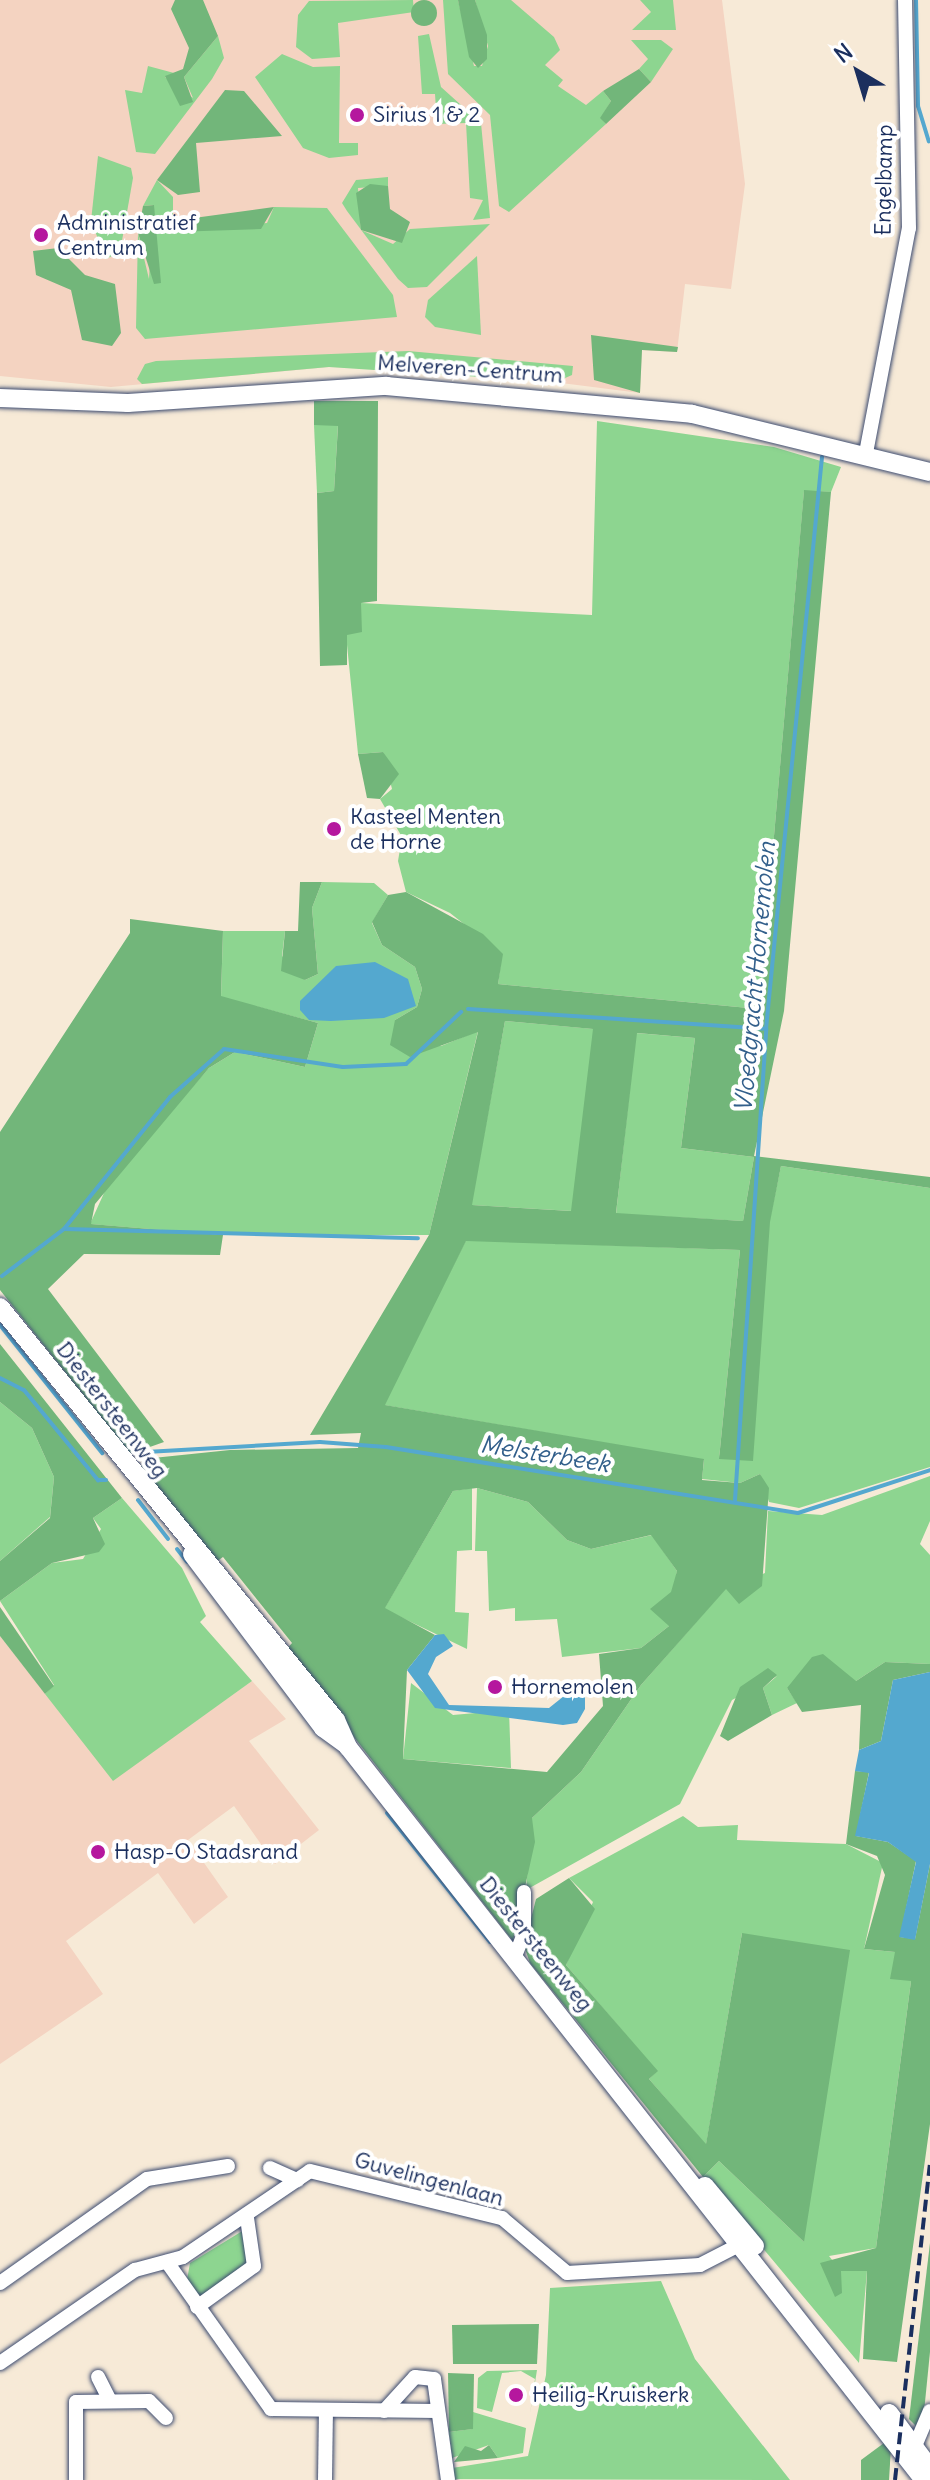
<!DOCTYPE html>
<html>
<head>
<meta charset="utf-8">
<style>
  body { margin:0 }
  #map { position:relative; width:930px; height:2480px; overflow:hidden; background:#f7ead7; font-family:Delius,sans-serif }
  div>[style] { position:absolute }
  .built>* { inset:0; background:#f4d3c1 }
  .green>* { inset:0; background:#8dd590 }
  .forest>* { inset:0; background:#72b67a }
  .round { border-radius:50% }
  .water>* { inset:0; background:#54a8cf }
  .stream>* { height:4px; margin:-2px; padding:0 2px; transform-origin:2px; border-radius:2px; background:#54a8cf }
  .roads { filter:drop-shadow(0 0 2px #3c4b70) drop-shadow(0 0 2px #3c4b70) }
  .minor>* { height:14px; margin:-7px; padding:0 7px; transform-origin:7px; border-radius:7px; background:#fff }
  .major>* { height:18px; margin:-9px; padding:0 9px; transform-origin:9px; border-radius:9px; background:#fff }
  .rail>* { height:4px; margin-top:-2px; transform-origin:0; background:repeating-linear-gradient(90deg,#1b2f5e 0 12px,transparent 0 18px) }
  .dots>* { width:22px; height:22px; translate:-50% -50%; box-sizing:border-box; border:4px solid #fff; border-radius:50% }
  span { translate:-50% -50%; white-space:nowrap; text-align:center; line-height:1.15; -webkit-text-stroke:8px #fff; paint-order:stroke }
  .poi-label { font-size:22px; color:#1b2f5e }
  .left { translate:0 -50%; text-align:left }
  .street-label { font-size:22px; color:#1b2f5e }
  .water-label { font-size:24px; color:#325f8b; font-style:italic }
  .north { position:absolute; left:818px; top:32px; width:80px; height:80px; -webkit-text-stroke:6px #fff; paint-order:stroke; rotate:322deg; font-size:22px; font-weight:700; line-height:32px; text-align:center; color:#1b2f5e }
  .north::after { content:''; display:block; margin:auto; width:28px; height:36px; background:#1b2f5e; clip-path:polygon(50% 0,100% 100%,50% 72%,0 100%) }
</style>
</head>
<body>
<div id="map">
  <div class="built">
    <div style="clip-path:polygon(0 0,722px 0,745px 184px,731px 289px,685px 284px,677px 352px,642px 350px,640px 393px,466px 371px,329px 367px,111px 387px,0 376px)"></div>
    <div style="clip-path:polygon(0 1636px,113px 1780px,252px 1681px,286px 1719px,249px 1741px,319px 1830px,275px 1864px,234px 1806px,188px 1840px,228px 1897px,194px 1924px,158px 1873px,66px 1941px,103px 1994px,0 2064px)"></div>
  </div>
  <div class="green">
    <div style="clip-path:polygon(413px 0,414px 12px,338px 23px,340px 57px,312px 59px,296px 47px,298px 15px,309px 1px)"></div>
    <div style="clip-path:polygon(443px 0,458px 0,474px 66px,482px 66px,488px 46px,475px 0,511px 0,554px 37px,560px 50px,545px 65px,563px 80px,558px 86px,586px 105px,603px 91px,611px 101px,601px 118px,606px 124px,509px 212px,499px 206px,490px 115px,448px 74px)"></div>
    <div style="clip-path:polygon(640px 0,673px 0,676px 30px,632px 30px,651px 12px)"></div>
    <div style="clip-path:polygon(429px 34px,441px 87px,481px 123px,490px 218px,473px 220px,483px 200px,470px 198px,466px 123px,437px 124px,435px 94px,422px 94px,418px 36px)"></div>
    <div style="clip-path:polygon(218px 36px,224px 58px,212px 79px,155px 154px,136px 152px,125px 90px,142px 93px,148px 66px,174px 73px,165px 77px,193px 98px,184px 77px)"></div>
    <div style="clip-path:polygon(631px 40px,661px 40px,673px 49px,651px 82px,639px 69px,648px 59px)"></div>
    <div style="clip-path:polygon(282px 54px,313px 67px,340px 66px,339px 143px,358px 143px,358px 155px,329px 158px,303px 148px,255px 77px)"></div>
    <div style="clip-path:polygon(98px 156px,131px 168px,133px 178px,120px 252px,106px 259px,91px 221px)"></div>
    <div style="clip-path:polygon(388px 177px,388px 186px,358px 188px,361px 230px,393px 244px,410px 229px,490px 224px,427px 287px,408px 288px,398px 279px,347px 211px,342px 203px,356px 180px)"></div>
    <div style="clip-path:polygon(157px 180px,173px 197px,173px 232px,267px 223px,274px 207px,327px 208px,393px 295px,397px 317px,145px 339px,136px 328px,138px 233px,149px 279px,153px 205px,143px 206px)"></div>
    <div style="clip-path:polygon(477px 256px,481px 335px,435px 327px,425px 317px,428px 300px)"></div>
    <div style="clip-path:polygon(408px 351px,573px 366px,572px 375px,556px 382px,329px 367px,142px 384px,137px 379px,145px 364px,156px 361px)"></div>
    <div style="clip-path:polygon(597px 421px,774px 447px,841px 467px,831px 492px,804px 491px,759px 1009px,498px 984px,502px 954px,450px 913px,406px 892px,398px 861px,402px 837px,380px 799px,392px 789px,383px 752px,358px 754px,346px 635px,361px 603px,592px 615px)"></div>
    <div style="clip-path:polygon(314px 425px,338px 425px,334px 491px,317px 493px)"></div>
    <div style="clip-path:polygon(322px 882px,374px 883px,388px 895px,372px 923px,382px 945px,415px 967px,422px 989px,417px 1007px,395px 1020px,441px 1046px,478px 1031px,429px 1235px,223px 1235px,90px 1224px,109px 1182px,209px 1068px,235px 1052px,305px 1067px,318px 1023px,221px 997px,223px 931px,285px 931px,282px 956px,305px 980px,318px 974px,312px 908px)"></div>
    <div style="clip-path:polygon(505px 1021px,594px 1029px,572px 1211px,471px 1205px)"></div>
    <div style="clip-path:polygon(636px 1033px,695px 1038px,681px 1148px,754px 1157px,743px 1221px,616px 1214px)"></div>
    <div style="clip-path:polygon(781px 1166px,930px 1188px,930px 1467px,799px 1508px,769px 1502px,760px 1474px,740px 1483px,702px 1479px,704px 1460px,384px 1405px,466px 1240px,740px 1250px,719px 1459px)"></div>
    <div style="clip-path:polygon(0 1402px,32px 1428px,54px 1477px,50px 1517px,0 1561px)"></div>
    <div style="clip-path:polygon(930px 1476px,930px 1521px,920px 1544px,930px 1555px,930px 1664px,885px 1662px,856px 1681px,787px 1688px,797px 1703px,772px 1715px,763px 1688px,777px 1676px,732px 1700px,680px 1804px,526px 1890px,532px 1818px,581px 1772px,641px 1685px,726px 1588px,765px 1573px,768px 1511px,822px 1515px)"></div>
    <div style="clip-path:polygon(472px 1488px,472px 1550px,457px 1551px,455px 1612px,469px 1613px,467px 1649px,384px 1609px,453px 1491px)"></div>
    <div style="clip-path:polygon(477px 1488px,528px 1502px,567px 1540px,591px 1549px,652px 1535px,677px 1571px,669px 1626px,641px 1648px,562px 1657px,557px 1619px,515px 1621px,515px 1608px,489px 1611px,487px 1551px,475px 1551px)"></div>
    <div style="clip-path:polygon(122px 1498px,182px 1568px,206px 1616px,200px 1622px,252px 1681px,113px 1781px,45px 1694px,54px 1685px,0 1601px,52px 1563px,83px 1559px,101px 1529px,93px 1518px)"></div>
    <div style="clip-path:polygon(411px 1683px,453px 1715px,509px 1710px,511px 1768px,403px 1759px)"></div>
    <div style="clip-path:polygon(683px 1816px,698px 1827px,738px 1825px,737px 1840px,846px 1844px,883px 1863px,864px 1949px,895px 1952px,911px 1981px,876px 2248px,829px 2256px,841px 2271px,867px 2271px,859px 2363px,703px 2177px,719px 2161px,804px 2242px,742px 1933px,706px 2145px,649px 2079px,657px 2071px,566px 1965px,593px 1902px,569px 1878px)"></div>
    <div style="clip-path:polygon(244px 2230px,247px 2263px,199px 2298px,187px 2280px,190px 2263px)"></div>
    <div style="clip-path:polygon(661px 2281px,695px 2359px,790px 2480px,455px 2479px,452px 2468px,528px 2456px,546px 2375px,550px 2288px)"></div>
    <div style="clip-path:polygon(537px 2370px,530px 2414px,535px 2379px,521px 2371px,502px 2373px,492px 2412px,477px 2408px,478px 2378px,487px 2371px)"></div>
    <div style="clip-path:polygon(473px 2412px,526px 2428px,523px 2453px,498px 2458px,489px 2445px,452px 2458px,449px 2432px,472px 2429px)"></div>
  </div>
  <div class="forest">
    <div style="clip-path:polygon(175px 0,203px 0,218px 36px,184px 77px,193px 102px,180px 106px,165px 76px,183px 69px,189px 48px,171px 9px)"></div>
    <div style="clip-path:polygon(458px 0,475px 0,487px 35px,487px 59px,478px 68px,469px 57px)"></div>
    <div class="round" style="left:411px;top:0;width:26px;height:26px"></div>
    <div style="clip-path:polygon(639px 69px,651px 82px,606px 124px,600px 118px,611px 101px,603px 91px)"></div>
    <div style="clip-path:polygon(225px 90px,244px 91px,282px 136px,196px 143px,200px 192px,178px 195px,157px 180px)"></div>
    <div style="clip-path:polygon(370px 184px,388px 186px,390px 209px,410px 222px,402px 243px,361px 230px,356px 193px)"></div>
    <div style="clip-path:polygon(154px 205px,161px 283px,154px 284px,138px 233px,143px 206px)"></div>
    <div style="clip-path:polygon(274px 207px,261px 229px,173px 232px,172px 221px)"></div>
    <div style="clip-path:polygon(58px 248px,85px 275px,115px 284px,121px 333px,112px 346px,82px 340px,71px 290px,36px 275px,33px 251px)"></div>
    <div style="clip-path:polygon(591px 335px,678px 347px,677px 352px,642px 350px,640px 393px,594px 380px)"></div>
    <div style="clip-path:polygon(314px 401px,378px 401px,377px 601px,361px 603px,362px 632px,347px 635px,347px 665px,320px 666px,317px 493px,334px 491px,338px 426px,314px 425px)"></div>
    <div style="clip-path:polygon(evenodd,804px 490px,831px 492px,784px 1011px,754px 1156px,930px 1177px,930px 1188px,781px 1166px,770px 1222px,753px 1461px,719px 1459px,740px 1250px,466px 1241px,385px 1405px,704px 1459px,702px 1480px,740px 1483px,760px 1474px,769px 1488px,762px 1586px,739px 1604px,726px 1589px,641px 1685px,581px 1772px,532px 1818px,535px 1842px,513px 1941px,286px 1650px,292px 1643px,223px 1557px,216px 1562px,141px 1466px,153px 1458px,230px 1450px,358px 1448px,361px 1433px,310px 1435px,429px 1235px,478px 1032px,410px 1057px,390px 1045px,395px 1020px,417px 1007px,422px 989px,415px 967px,382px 945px,372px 922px,388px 895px,406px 892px,483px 934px,503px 954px,498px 984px,759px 1009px,804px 490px,505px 1021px,593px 1029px,571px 1211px,472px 1205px,505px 1021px,804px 490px,637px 1033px,695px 1038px,681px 1148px,754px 1157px,743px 1221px,616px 1213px,637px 1033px,804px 490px,477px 1488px,528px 1502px,567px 1540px,591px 1549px,651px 1535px,677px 1571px,671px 1592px,650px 1609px,669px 1626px,641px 1648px,599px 1654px,603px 1706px,547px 1772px,403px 1759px,407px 1670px,435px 1635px,385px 1608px,453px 1491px,477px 1488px)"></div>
    <div style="clip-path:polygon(383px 752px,399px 774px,380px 799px,367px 798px,358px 754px)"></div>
    <div style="clip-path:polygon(300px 882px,322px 882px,312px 908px,318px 974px,305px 980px,281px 971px,285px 931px,298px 931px)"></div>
    <div style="clip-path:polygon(130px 919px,223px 931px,221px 996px,318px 1023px,305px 1067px,235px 1052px,209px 1068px,95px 1204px,91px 1224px,223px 1235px,220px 1255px,84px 1254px,48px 1289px,164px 1442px,130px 1454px,0 1290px,0 1132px,130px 933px)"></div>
    <div style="clip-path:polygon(0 1344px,122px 1498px,93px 1518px,105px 1544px,99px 1552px,52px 1563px,0 1601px,0 1561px,50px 1518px,54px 1477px,32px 1428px,0 1402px)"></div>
    <div style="clip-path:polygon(0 1607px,54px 1686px,45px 1694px,0 1636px)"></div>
    <div style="clip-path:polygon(823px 1654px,856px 1681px,885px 1662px,930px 1664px,930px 1672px,893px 1680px,881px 1741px,859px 1750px,861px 1705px,802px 1712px,787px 1688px,812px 1657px)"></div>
    <div style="clip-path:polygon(768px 1668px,777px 1675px,763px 1688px,772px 1715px,728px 1741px,720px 1736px,740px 1687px)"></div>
    <div style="clip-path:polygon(855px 1771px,869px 1772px,856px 1836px,888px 1842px,916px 1861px,900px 1937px,915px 1939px,930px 1864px,930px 2124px,897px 2362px,863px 2359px,867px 2271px,841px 2271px,842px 2293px,835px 2297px,820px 2263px,876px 2248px,911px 1981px,890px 1979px,895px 1952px,864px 1949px,885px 1875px,877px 1856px,846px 1844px)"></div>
    <div style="clip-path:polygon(569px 1878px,595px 1909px,566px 1965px,658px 2071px,649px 2079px,706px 2144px,742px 1933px,850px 1950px,804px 2242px,719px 2161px,703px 2177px,530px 1963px,524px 1946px,536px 1899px)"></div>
    <div style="clip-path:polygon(930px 2243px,930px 2352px,923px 2422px,917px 2427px,909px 2419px)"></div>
    <div style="clip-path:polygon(539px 2324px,537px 2364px,453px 2364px,452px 2325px)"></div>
    <div style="clip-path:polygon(448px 2373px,474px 2374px,473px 2429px,449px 2432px)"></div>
    <div style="clip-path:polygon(884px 2443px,891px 2447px,889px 2480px,861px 2480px,861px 2460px)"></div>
    <div style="clip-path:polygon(489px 2445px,498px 2458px,454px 2462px,465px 2446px,481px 2451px)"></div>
  </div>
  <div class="water">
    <div style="clip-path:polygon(375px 962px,408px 979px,416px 1006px,384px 1018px,331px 1021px,309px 1020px,300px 1010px,300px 1001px,336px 966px)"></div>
    <div style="clip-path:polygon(444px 1634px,453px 1646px,436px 1657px,428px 1674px,449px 1705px,549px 1708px,574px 1688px,585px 1693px,585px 1709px,577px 1723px,563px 1725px,435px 1708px,407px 1670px,435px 1635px)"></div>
    <div style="clip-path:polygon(930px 1672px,930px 1864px,915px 1940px,899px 1937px,916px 1862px,888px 1842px,855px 1836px,869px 1773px,855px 1771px,859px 1750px,881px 1741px,893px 1680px)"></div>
  </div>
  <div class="stream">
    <div style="left:916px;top:0;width:106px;rotate:88.9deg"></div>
    <div style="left:918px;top:106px;width:37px;rotate:73deg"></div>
    <div style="left:468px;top:1009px;width:299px;rotate:3.8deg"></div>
    <div style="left:65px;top:1229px;width:353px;rotate:1.5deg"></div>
    <div style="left:2px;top:1276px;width:78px;rotate:-37.2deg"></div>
    <div style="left:64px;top:1229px;width:169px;rotate:-51.2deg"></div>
    <div style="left:170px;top:1097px;width:72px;rotate:-41.6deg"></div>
    <div style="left:224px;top:1049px;width:120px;rotate:8.6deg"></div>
    <div style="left:343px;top:1067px;width:63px;rotate:-2.7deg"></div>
    <div style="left:406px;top:1064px;width:76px;rotate:-43.4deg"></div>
    <div style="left:0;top:1325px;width:164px;rotate:51.4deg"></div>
    <div style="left:0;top:1378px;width:27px;rotate:27deg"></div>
    <div style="left:24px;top:1390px;width:117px;rotate:50.6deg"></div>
    <div style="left:98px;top:1480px;width:8px"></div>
    <div style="left:146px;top:1452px;width:174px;rotate:-3.3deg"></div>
    <div style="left:320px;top:1442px;width:66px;rotate:4.3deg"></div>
    <div style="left:386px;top:1447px;width:417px;rotate:9.1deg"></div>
    <div style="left:798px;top:1513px;width:139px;rotate:-18deg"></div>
    <div style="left:138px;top:1500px;width:49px;rotate:52.4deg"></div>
    <div style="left:735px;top:1500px;width:472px;rotate:-86.2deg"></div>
    <div style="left:766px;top:1029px;width:575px;rotate:-84.41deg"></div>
    <div style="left:177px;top:1549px;width:16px;rotate:52deg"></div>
    <div style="left:387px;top:1813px;width:165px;rotate:51.4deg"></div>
  </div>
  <div class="roads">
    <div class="minor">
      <div style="left:866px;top:453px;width:229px;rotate:-79.2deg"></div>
      <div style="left:909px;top:228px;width:228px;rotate:-91deg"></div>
      <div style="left:515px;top:1956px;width:24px;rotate:-68deg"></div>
      <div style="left:524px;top:1934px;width:42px;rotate:-90deg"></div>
      <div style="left:270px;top:2168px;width:30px;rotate:24deg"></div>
      <div style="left:167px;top:2262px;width:180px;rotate:54.7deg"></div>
      <div style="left:271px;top:2409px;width:166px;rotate:0.7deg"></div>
      <div style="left:0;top:2283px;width:180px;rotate:-35.3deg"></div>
      <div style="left:147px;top:2179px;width:82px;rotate:-9.1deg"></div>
      <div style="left:197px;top:2307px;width:70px;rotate:-35.7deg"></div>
      <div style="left:254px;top:2266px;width:49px;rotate:-98.3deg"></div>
      <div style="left:0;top:2363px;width:164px;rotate:-34.6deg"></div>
      <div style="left:135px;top:2270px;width:50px;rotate:-15.2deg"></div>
      <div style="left:183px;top:2257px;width:153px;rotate:-34.1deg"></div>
      <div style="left:310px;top:2171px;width:198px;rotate:13.8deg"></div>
      <div style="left:502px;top:2218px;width:85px;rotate:40.2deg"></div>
      <div style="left:567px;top:2273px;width:133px;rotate:-3.4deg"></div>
      <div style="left:700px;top:2265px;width:53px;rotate:-27.1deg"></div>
      <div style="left:98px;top:2377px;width:27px;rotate:63deg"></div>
      <div style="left:384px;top:2411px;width:46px;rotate:-47.6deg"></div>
      <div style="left:415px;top:2377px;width:19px;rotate:6deg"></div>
      <div style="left:434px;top:2379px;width:102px;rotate:82.1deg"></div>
      <div style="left:915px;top:2446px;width:38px;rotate:-67deg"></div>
      <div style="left:76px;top:2480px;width:78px;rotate:-90deg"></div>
      <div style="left:76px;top:2402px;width:73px;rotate:-0.8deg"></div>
      <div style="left:149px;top:2401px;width:24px;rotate:45deg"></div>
      <div style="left:325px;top:2480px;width:70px;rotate:-89.2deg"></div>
    </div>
    <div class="major">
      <div style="left:0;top:398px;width:128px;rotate:2.2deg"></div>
      <div style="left:128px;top:403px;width:259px;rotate:-3.8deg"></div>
      <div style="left:386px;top:386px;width:307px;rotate:5.2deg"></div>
      <div style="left:692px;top:414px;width:245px;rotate:13.7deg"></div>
      <div style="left:0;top:1307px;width:532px;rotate:50.87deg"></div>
      <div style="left:336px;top:1720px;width:30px;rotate:66deg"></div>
      <div style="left:348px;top:1747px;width:932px;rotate:51.84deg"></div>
      <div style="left:192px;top:1554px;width:218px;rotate:53deg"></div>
      <div style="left:323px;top:1728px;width:29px;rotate:36deg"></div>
      <div style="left:705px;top:2186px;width:78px;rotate:50.2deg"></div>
      <div style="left:889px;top:2413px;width:69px;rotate:53.3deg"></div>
    </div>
  </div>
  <div class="rail">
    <div style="left:895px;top:2480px;width:317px;rotate:-83.7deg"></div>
  </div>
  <div class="dots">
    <div style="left:357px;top:115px;background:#b5179e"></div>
    <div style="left:41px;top:235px;background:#b5179e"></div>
    <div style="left:334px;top:829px;background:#b5179e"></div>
    <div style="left:495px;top:1687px;background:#b5179e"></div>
    <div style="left:98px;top:1852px;background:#b5179e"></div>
    <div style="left:516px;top:2395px;background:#b5179e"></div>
  </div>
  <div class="poi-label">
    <span class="left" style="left:373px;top:115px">Sirius 1 &amp; 2</span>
    <span class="left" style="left:57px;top:235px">Administratief<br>Centrum</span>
    <span class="left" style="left:350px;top:829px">Kasteel Menten<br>de Horne</span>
    <span class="left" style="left:511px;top:1687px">Hornemolen</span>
    <span class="left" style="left:114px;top:1852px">Hasp-O Stadsrand</span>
    <span class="left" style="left:532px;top:2395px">Heilig-Kruiskerk</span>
  </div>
  <div class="street-label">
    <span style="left:884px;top:180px;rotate:-89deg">Engelbamp</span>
    <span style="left:470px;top:369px;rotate:4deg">Melveren-Centrum</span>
    <span style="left:112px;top:1410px;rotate:52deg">Diestersteenweg</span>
    <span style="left:536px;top:1944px;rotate:51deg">Diestersteenweg</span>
    <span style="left:429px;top:2179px;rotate:15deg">Guvelingenlaan</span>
  </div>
  <div class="water-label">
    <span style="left:755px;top:977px;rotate:-85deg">Vloedgracht Hornemolen</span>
    <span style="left:545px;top:1454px;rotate:9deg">Melsterbeek</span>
  </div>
  <div class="north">N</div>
</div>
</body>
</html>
